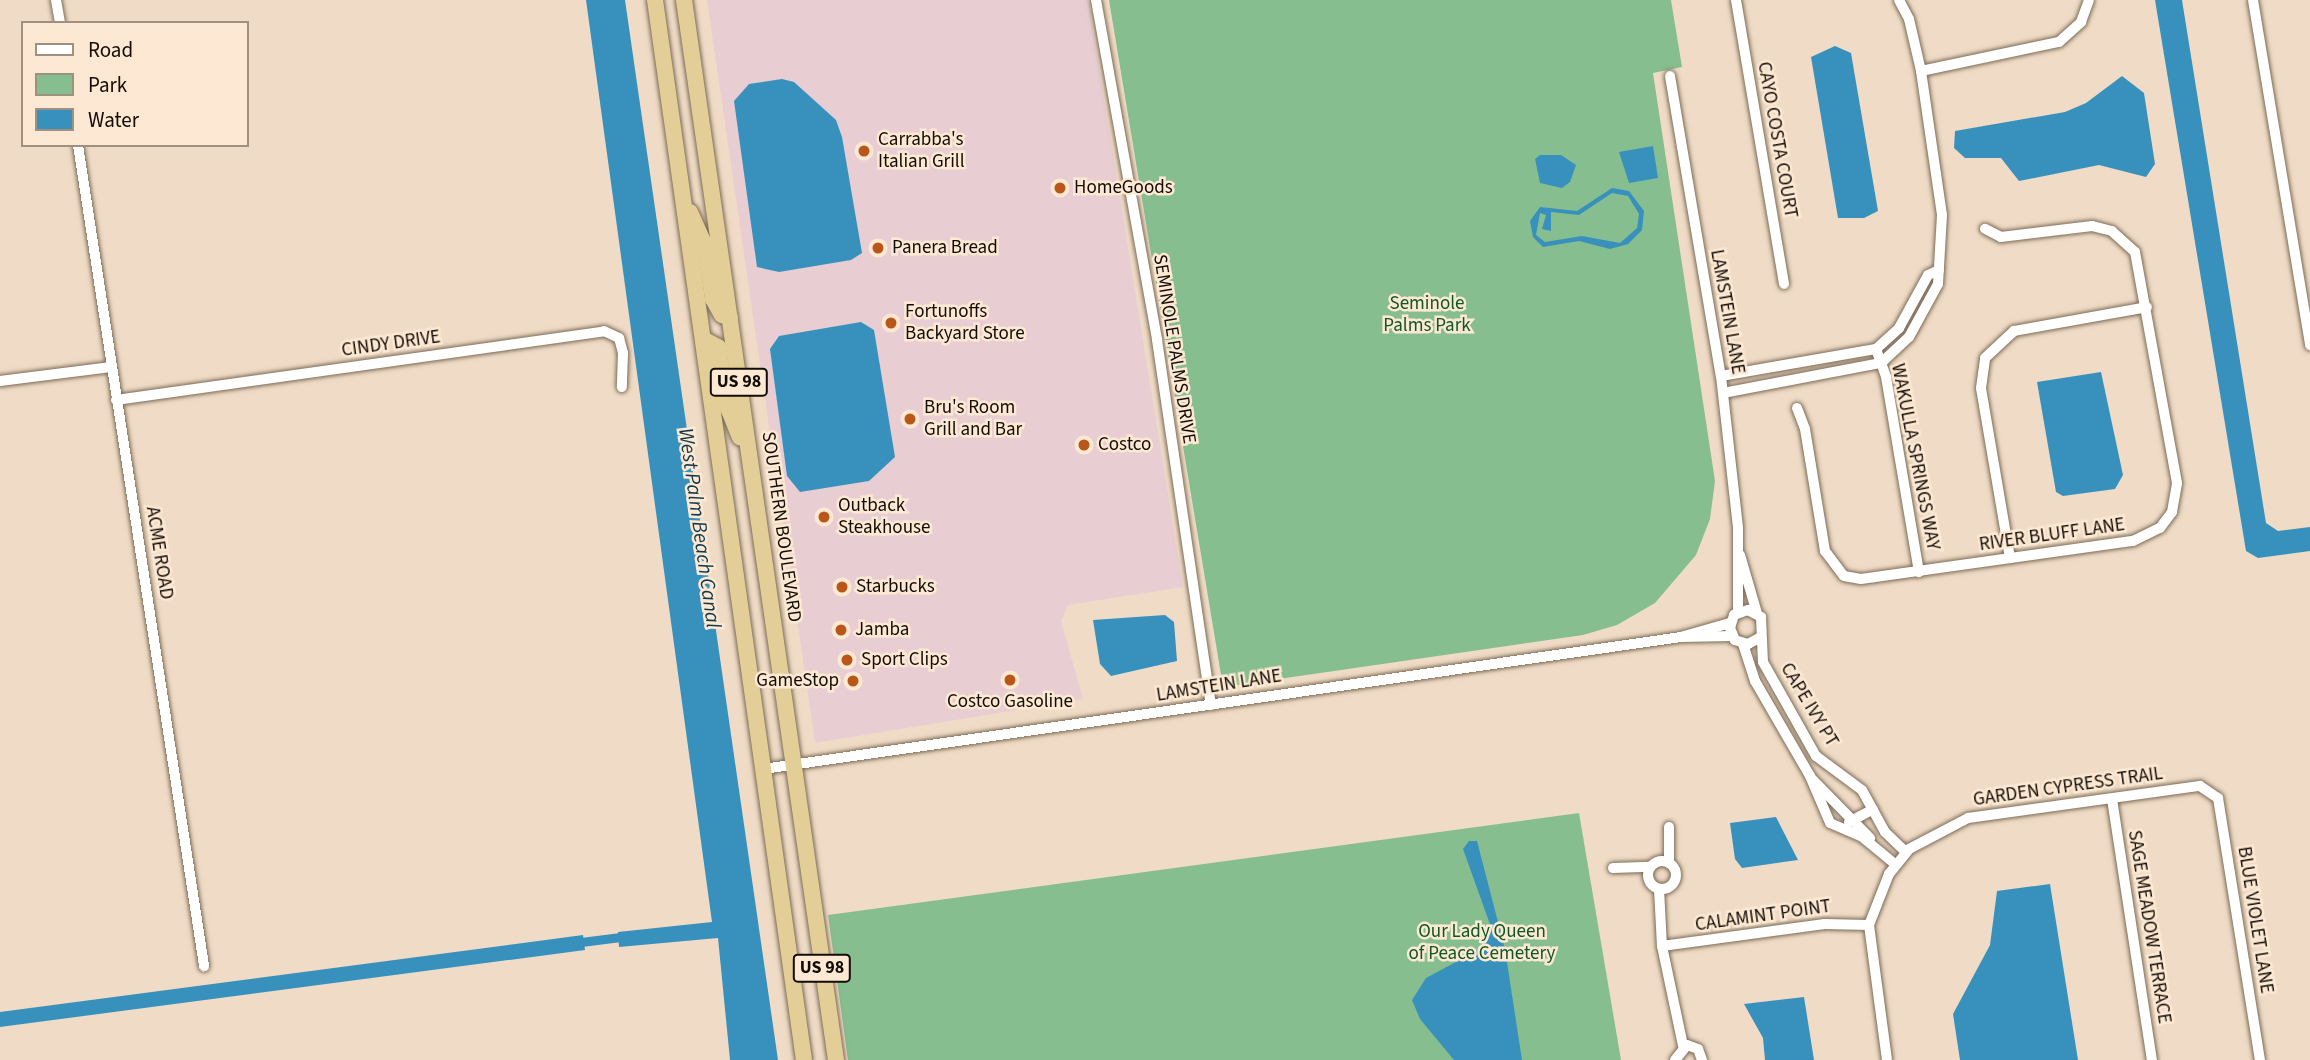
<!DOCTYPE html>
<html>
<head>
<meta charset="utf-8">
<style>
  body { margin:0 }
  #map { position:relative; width:2310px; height:1060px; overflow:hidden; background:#f0dcc6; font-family:"Source Sans 3",sans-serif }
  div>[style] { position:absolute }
  .commercial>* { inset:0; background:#e8ced3 }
  .green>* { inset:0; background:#87be8f }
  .water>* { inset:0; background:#3891bc }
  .canal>* { height:9px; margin:-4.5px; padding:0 4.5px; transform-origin:4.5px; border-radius:4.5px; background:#3891bc }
  .roads { filter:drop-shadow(0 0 2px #7c6b57) drop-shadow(0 0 2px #7c6b57) }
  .minor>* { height:10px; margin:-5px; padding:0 5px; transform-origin:5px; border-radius:5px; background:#fff }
  .minor>.ring { margin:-5px; padding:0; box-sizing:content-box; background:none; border:10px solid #fff; border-radius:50% }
  .trunk>* { height:16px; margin:-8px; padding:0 8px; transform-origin:8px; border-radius:8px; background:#e3ce97 }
  .dots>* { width:19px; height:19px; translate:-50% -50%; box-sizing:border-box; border:4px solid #fde9d3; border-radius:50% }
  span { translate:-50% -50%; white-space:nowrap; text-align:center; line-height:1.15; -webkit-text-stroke:5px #fde9d3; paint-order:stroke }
  .shield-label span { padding:2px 5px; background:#fde9d3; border:2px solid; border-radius:5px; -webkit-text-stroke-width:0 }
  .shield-label { font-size:18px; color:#120c05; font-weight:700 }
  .poi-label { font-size:19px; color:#120c05 }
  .left { translate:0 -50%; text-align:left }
  .right { translate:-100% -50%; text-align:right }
  .street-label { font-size:19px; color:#120c05 }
  .park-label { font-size:19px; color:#0c5723 }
  .water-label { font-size:21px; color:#12394b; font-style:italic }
  .legend { position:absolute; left:21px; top:21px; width:228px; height:126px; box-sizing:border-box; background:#fde9d3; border:2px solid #9f9181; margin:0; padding:9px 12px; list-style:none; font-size:21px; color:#120c05 }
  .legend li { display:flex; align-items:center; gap:14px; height:35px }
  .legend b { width:35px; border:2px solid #9f9181 }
</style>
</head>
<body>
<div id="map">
  <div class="commercial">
    <div style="clip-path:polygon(707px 0,1088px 0,1183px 587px,1068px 605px,1061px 621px,1083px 699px,815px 743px)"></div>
  </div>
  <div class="green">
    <div style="clip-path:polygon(1109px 0,1671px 0,1682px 67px,1653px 73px,1715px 481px,1710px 519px,1696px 555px,1655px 603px,1617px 625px,1583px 635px,1223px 687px)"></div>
    <div style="clip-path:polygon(1579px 813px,1621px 1060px,848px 1060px,828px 915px)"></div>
  </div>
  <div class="water">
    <div style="clip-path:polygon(586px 0,625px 0,778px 1060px,730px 1060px,718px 938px,619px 947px,618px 932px,712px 922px)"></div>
    <div style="clip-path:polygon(2155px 0,2182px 0,2266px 523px,2278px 531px,2310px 527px,2310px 551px,2258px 558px,2246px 551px)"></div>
    <div style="clip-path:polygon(1835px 46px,1851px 53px,1878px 211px,1864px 218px,1838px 218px,1811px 57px)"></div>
    <div style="clip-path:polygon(2122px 76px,2144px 93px,2155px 164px,2146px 177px,2099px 165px,2019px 181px,2001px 158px,1965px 158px,1954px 148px,1955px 131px,2065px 112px,2086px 103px)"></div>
    <div style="clip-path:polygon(782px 79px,794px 82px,836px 120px,842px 137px,862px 253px,851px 260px,779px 272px,757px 267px,734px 101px,749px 84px)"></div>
    <div style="clip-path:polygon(1653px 146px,1658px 178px,1629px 183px,1619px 152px)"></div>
    <div style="clip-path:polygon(1540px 155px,1561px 155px,1576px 165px,1570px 182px,1562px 188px,1540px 183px,1535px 159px)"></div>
    <div style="clip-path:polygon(evenodd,1612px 188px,1629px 191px,1644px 211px,1642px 230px,1628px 244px,1610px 249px,1579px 241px,1543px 247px,1533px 237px,1530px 221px,1540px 207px,1577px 211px,1612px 188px,1612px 193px,1628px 196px,1639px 214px,1637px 228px,1620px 243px,1582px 236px,1545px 242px,1536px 235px,1540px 213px,1546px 215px,1542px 229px,1551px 231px,1551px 212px,1579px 215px,1612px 193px)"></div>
    <div style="clip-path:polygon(861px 322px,874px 330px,895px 457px,869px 481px,800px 492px,787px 476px,770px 349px,779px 336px)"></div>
    <div style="clip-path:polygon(2101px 372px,2123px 475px,2115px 489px,2063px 496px,2056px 492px,2037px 382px)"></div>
    <div style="clip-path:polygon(1165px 615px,1174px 622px,1177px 661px,1111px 676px,1100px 664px,1093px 620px)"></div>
    <div style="clip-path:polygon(1776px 817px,1798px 860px,1742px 868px,1735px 859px,1730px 823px)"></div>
    <div style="clip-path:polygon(1469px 841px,1477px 841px,1505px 949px,1522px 1060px,1454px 1060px,1420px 1019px,1412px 1000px,1426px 978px,1484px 947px,1492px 930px,1463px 849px)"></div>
    <div style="clip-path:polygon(2050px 884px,2078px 1060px,1960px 1060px,1953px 1014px,1990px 945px,1997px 891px)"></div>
    <div style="clip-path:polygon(583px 935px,585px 950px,0 1027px,0 1012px)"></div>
    <div style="clip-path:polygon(1804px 997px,1814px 1060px,1765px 1060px,1763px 1038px,1744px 1004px)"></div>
  </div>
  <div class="canal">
    <div style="left:573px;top:943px;width:56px;rotate:-7.1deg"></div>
  </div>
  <div class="roads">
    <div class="minor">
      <div style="left:56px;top:0;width:23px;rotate:80deg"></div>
      <div style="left:1096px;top:0;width:345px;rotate:79.8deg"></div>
      <div style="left:1157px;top:340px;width:369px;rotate:81.6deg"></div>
      <div style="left:1736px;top:0;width:288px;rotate:80.4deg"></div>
      <div style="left:2253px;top:0;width:350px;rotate:80.6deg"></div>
      <div style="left:1921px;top:71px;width:141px;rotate:-11.9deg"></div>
      <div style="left:2059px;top:42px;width:30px;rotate:-42deg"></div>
      <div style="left:2081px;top:22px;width:23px;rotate:-70deg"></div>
      <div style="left:1670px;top:76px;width:304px;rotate:80.4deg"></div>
      <div style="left:1721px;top:376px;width:153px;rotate:83.6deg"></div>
      <div style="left:1738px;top:528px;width:84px;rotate:90deg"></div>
      <div style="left:78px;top:145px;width:831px;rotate:81.27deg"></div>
      <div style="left:1876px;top:349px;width:30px;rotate:70deg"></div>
      <div style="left:1886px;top:377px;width:198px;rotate:80.4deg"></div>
      <div style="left:1876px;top:349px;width:31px;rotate:-42deg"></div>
      <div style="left:1899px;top:328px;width:60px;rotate:-61.3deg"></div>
      <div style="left:1928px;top:275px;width:12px;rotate:-24deg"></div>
      <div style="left:1721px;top:376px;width:157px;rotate:-9.9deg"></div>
      <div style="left:0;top:381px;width:112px;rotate:-7.2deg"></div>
      <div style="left:1723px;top:393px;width:161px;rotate:-10.8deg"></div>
      <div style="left:1881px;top:363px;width:38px;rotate:-43deg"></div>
      <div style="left:1909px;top:337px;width:60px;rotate:-61.3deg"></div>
      <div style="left:1938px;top:284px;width:69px;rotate:-86.7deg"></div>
      <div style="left:1942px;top:215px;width:146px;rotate:-98.3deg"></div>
      <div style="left:1921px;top:71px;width:53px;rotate:-103deg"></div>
      <div style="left:1909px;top:19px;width:21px;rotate:-118deg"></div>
      <div style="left:116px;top:400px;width:493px;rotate:-8deg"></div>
      <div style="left:604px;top:331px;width:17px;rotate:25deg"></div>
      <div style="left:619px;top:338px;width:16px;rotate:75deg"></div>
      <div style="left:623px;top:353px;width:34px;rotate:92deg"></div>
      <div style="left:1797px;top:408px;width:22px;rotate:69deg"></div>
      <div style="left:1805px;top:429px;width:124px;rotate:80.7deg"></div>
      <div style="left:1825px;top:551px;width:31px;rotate:53deg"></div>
      <div style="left:1844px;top:576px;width:17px;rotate:10deg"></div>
      <div style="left:1861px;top:579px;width:275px;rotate:-8deg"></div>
      <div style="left:2133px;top:541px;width:30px;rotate:-26deg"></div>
      <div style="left:2160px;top:528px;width:20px;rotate:-53deg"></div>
      <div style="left:2172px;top:512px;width:29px;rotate:-80deg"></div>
      <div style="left:2177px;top:483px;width:235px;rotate:-100.3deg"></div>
      <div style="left:2135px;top:252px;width:31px;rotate:-138deg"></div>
      <div style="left:2112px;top:231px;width:21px;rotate:-166deg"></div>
      <div style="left:2092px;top:226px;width:92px;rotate:173.1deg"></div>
      <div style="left:2001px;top:237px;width:18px;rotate:-153deg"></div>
      <div style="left:1740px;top:555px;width:60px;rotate:73.7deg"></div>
      <div style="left:2010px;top:558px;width:172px;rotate:-99.7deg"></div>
      <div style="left:1981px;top:388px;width:30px;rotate:-82deg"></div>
      <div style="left:1985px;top:358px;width:40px;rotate:-43deg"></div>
      <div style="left:2014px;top:331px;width:135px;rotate:-10.2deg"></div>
      <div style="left:1681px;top:637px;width:52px;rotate:-1.1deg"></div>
      <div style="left:1761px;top:637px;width:15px;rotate:152deg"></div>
      <div style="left:1748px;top:644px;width:14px;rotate:-163deg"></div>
      <div style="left:1735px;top:640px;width:13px;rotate:-113deg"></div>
      <div style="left:1730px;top:628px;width:14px;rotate:-73deg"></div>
      <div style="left:1734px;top:615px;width:15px;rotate:-20deg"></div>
      <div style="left:1748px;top:610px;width:15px;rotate:28deg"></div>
      <div style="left:1761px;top:617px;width:45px;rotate:87.5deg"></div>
      <div style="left:1763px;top:662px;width:108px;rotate:60.6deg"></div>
      <div style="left:1816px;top:756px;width:57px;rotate:36.5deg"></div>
      <div style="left:1862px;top:790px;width:48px;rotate:61.3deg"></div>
      <div style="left:1885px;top:832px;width:29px;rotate:44deg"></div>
      <div style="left:1743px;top:644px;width:39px;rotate:72deg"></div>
      <div style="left:1755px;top:681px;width:110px;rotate:59.9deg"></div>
      <div style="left:1810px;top:776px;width:51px;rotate:66.9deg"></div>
      <div style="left:1830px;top:823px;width:34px;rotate:23deg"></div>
      <div style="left:1861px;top:836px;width:44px;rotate:39.5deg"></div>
      <div style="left:763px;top:769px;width:927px;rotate:-8.18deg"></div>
      <div style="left:1681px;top:637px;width:51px;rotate:-15.9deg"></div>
      <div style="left:1812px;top:779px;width:83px;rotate:45.5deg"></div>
      <div style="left:2112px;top:799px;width:264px;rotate:81.3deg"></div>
      <div style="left:1849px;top:822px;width:27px;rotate:-28deg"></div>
      <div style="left:1669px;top:827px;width:36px;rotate:90deg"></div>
      <div class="ring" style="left:1648px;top:861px;width:18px;height:18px"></div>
      <div style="left:1613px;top:868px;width:37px;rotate:-2deg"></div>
      <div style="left:1659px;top:889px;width:57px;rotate:87deg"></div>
      <div style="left:1662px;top:946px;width:102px;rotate:78.1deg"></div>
      <div style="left:1662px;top:946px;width:164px;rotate:-7.7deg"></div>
      <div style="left:1825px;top:924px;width:44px;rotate:1.3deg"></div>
      <div style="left:1675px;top:1060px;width:19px;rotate:-51deg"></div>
      <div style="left:1687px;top:1045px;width:12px;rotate:20deg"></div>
      <div style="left:1698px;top:1049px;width:12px;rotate:70deg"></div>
      <div style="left:1887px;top:1060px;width:136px;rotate:-97.6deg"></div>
      <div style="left:1869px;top:925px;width:55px;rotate:-68.6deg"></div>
      <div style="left:1889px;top:874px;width:32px;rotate:-51deg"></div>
      <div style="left:1909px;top:849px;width:67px;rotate:-27.7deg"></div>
      <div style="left:1968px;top:818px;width:234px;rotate:-7.9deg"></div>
      <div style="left:2200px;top:786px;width:22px;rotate:34deg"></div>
      <div style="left:2218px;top:798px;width:265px;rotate:80.9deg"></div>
    </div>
    <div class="trunk">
      <div style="left:655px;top:0;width:1070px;rotate:82deg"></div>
      <div style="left:684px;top:0;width:1071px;rotate:81.84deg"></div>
      <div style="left:690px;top:212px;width:36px;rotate:66deg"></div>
      <div style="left:705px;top:245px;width:55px;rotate:81.6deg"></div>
      <div style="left:713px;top:299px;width:18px;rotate:61deg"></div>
      <div style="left:722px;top:315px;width:8px;rotate:14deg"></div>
      <div style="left:703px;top:339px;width:17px;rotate:28deg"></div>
      <div style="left:718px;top:347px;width:57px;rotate:81.9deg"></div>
      <div style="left:726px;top:403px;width:37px;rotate:68deg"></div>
    </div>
  </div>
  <div class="dots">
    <div style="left:864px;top:151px;background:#b9571a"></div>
    <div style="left:1060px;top:188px;background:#b9571a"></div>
    <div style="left:878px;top:248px;background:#b9571a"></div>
    <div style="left:891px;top:323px;background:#b9571a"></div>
    <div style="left:910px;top:419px;background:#b9571a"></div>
    <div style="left:1084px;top:445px;background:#b9571a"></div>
    <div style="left:824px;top:517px;background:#b9571a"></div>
    <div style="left:842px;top:587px;background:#b9571a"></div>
    <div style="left:841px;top:630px;background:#b9571a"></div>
    <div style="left:847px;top:660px;background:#b9571a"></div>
    <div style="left:1010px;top:680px;background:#b9571a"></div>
    <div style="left:853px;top:681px;background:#b9571a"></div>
  </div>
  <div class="shield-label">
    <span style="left:739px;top:382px">US 98</span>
    <span style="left:822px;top:968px">US 98</span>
  </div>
  <div class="poi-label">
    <span class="left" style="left:878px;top:151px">Carrabba's<br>Italian Grill</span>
    <span class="left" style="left:1074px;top:188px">HomeGoods</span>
    <span class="left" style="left:892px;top:248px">Panera Bread</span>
    <span class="left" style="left:905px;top:323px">Fortunoffs<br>Backyard Store</span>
    <span class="left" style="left:924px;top:419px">Bru's Room<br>Grill and Bar</span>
    <span class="left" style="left:1098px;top:445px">Costco</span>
    <span class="left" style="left:838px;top:517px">Outback<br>Steakhouse</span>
    <span class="left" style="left:856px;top:587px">Starbucks</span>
    <span class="left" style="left:855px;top:630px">Jamba</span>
    <span class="left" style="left:861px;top:660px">Sport Clips</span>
    <span class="right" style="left:839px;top:681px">GameStop</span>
    <span style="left:1010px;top:702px">Costco Gasoline</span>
  </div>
  <div class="street-label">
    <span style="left:1777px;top:140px;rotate:80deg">CAYO COSTA COURT</span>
    <span style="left:1727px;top:312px;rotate:80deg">LAMSTEIN LANE</span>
    <span style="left:391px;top:344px;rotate:-8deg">CINDY DRIVE</span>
    <span style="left:1174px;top:349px;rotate:81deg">SEMINOLE PALMS DRIVE</span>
    <span style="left:1915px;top:457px;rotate:79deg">WAKULLA SPRINGS WAY</span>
    <span style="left:781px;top:527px;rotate:82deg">SOUTHERN BOULEVARD</span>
    <span style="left:2052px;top:535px;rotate:-8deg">RIVER BLUFF LANE</span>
    <span style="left:159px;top:553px;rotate:81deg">ACME ROAD</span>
    <span style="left:1219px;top:686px;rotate:-9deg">LAMSTEIN LANE</span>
    <span style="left:1809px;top:705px;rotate:59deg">CAPE IVY PT</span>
    <span style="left:2068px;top:787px;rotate:-8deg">GARDEN CYPRESS TRAIL</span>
    <span style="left:1763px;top:916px;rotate:-8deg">CALAMINT POINT</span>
    <span style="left:2255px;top:920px;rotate:81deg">BLUE VIOLET LANE</span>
    <span style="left:2149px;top:927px;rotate:81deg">SAGE MEADOW TERRACE</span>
  </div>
  <div class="park-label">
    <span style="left:1427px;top:315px">Seminole<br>Palms Park</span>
    <span style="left:1482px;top:943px">Our Lady Queen<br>of Peace Cemetery</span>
  </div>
  <div class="water-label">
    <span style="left:700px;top:528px;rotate:82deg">West Palm Beach Canal</span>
  </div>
  <ul class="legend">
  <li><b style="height:9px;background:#fff"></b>Road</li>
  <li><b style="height:19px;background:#87be8f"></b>Park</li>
  <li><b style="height:19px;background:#3891bc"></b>Water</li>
  </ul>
</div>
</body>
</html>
